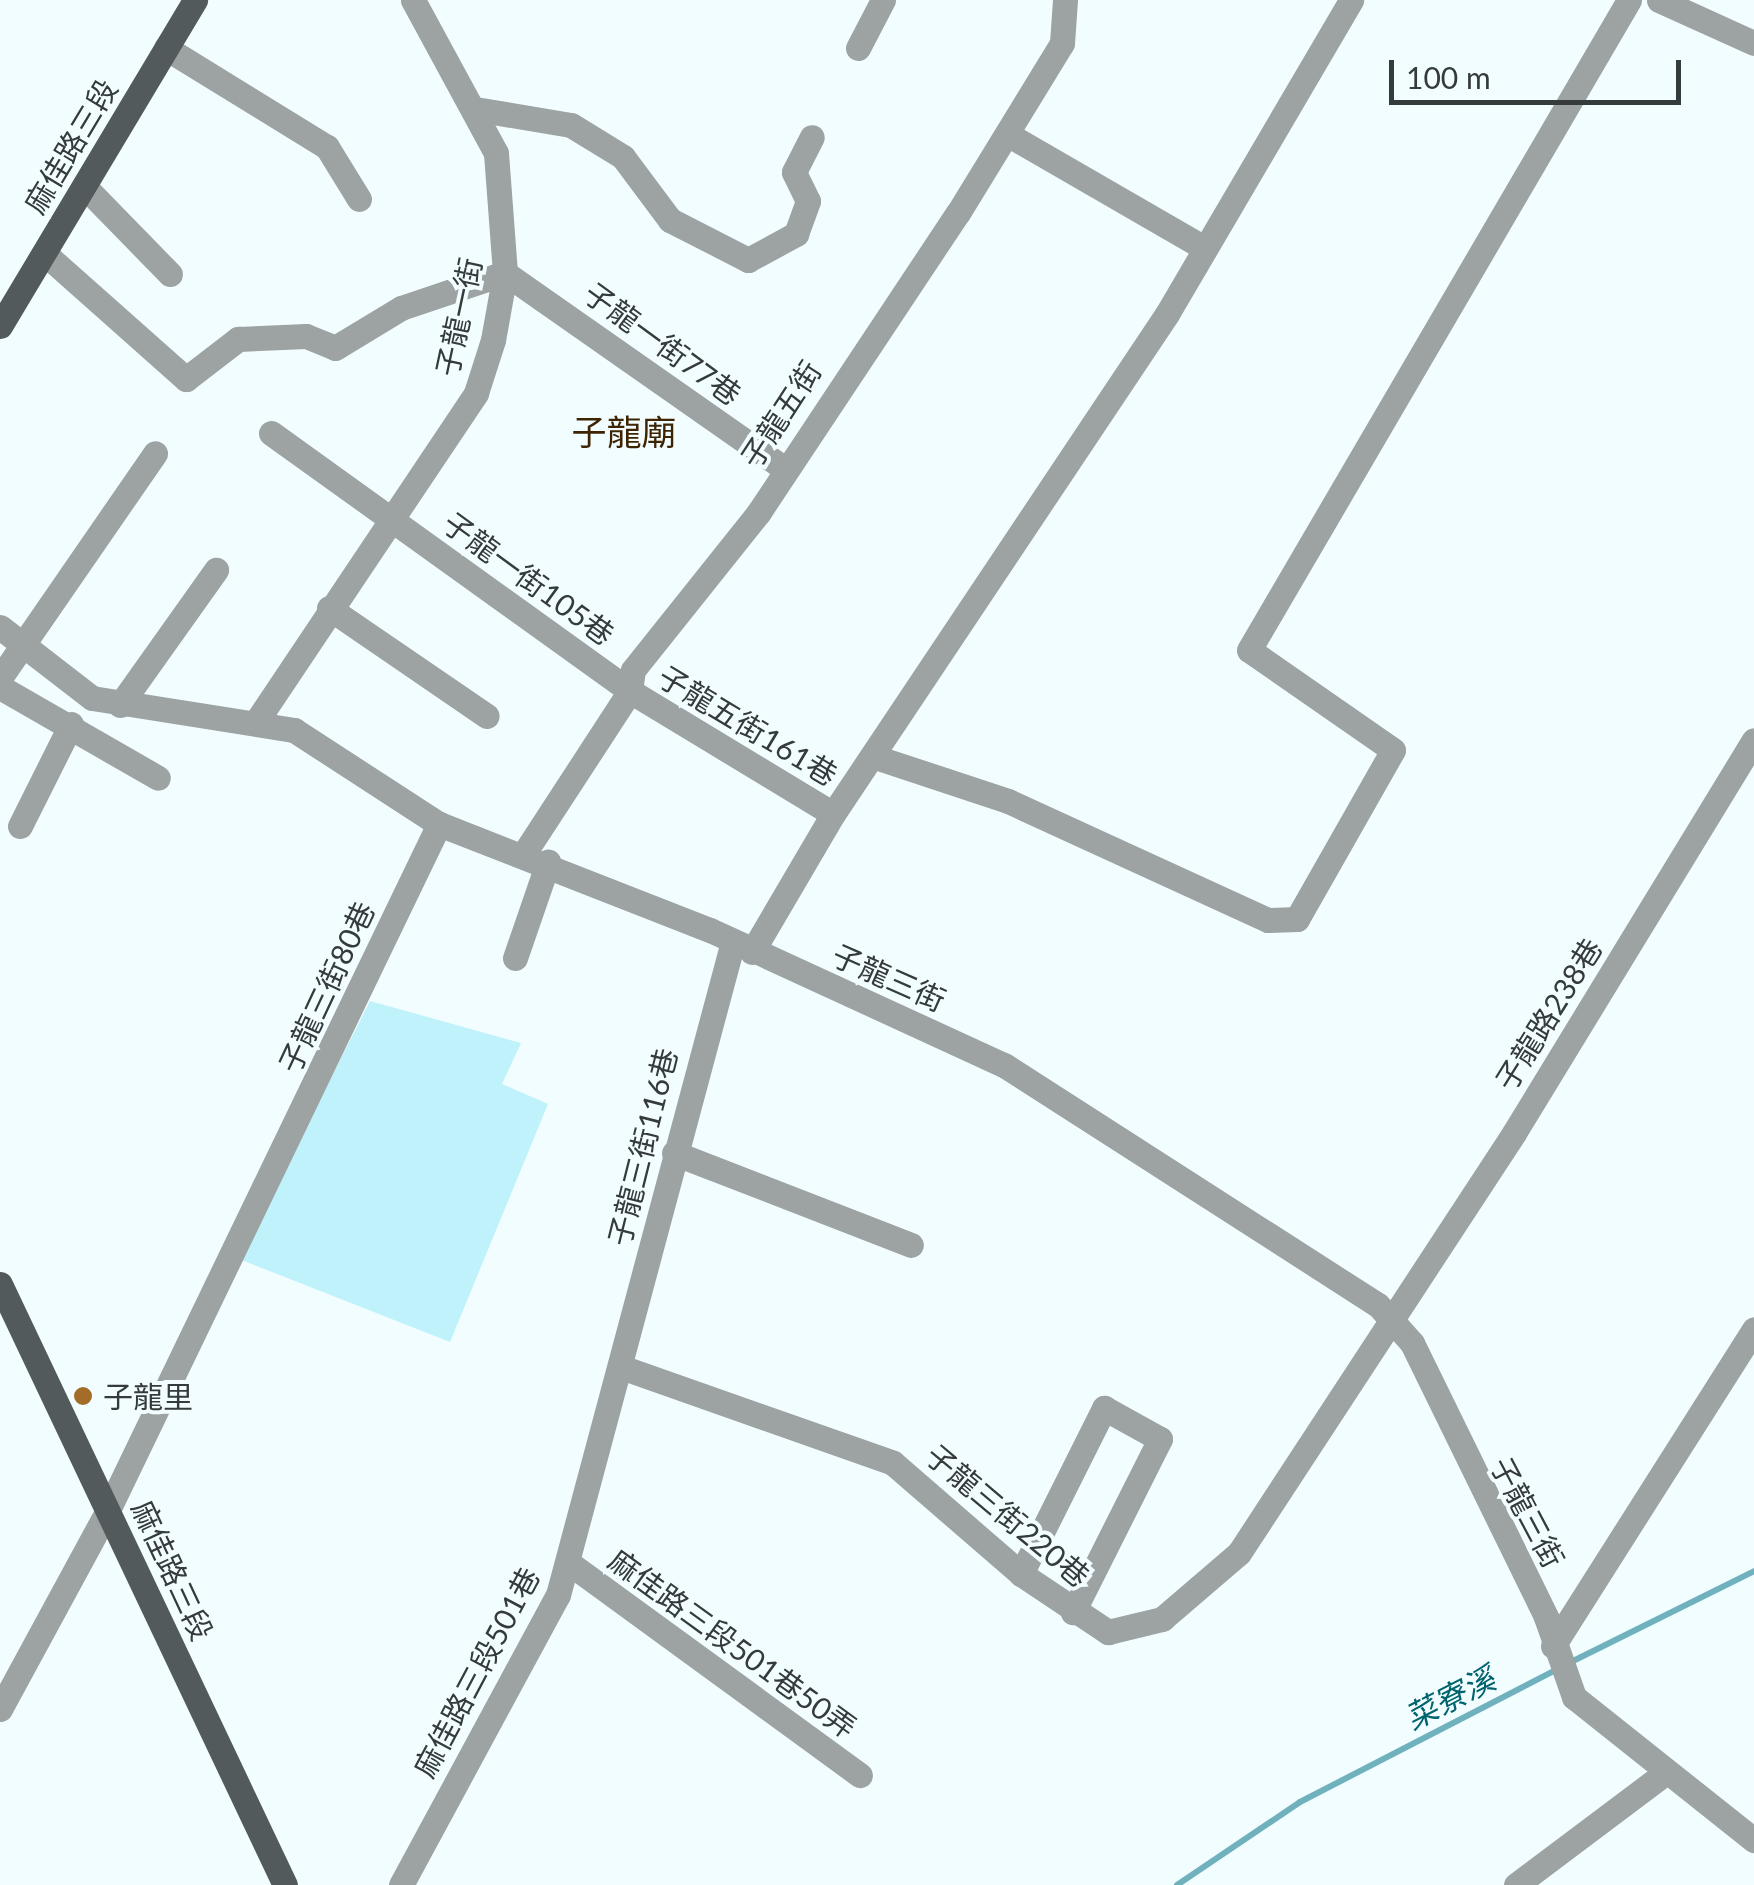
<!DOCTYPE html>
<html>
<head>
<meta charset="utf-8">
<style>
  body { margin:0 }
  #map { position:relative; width:1754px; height:1885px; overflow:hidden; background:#f2fdff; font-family:Lato,"Noto Sans TC",sans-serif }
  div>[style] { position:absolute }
  .green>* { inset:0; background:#bff2fb }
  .stream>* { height:6px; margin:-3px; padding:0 3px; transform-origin:3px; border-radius:3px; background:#6fb1bd }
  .minor>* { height:25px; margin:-12.5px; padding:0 12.5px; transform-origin:12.5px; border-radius:12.5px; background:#9da2a3 }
  .major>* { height:25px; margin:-12.5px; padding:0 12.5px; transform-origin:12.5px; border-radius:12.5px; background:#525a5b }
  .dots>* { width:28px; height:28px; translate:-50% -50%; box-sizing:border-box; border:5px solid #f2fdff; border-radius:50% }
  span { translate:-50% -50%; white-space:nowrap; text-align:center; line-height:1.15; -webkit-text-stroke:8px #f2fdff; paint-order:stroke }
  .street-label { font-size:30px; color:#353a3a }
  .poi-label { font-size:30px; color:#353a3a }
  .left { translate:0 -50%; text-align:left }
  .water-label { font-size:32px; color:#006470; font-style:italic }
  .quarter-label { font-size:35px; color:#3e2403 }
  .scale { position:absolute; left:1389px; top:60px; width:292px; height:45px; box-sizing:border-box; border:5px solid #353a3a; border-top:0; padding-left:12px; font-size:30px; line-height:35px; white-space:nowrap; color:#353a3a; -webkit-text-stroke:8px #f2fdff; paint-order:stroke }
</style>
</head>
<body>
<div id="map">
  <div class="green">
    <div style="clip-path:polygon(370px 1001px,521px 1043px,502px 1084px,548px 1104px,450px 1342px,239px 1259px)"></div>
  </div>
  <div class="stream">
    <div style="left:1567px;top:1664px;width:209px;rotate:-26.4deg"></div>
    <div style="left:1177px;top:1885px;width:148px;rotate:-34deg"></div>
    <div style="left:1300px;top:1802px;width:288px;rotate:-27.3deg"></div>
  </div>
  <div class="minor">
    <div style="left:1659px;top:0;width:104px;rotate:24.4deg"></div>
    <div style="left:166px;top:48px;width:189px;rotate:31.6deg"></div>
    <div style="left:327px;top:147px;width:61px;rotate:58.4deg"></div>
    <div style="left:858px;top:48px;width:54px;rotate:-62.5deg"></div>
    <div style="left:475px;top:109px;width:97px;rotate:9.5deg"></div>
    <div style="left:571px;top:125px;width:61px;rotate:31.6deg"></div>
    <div style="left:623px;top:157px;width:79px;rotate:53.3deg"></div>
    <div style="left:670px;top:220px;width:88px;rotate:27.1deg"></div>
    <div style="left:748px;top:260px;width:55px;rotate:-28.4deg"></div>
    <div style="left:796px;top:234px;width:35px;rotate:-70deg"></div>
    <div style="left:808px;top:201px;width:32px;rotate:-116deg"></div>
    <div style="left:794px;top:172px;width:39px;rotate:-63deg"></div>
    <div style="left:1007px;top:134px;width:224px;rotate:30deg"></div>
    <div style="left:84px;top:186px;width:123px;rotate:45.7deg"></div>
    <div style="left:44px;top:253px;width:190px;rotate:41.6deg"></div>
    <div style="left:186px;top:379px;width:66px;rotate:-37.6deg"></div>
    <div style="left:238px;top:339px;width:68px;rotate:-2.5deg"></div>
    <div style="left:306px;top:336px;width:31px;rotate:22deg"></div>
    <div style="left:335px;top:348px;width:77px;rotate:-31.2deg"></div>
    <div style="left:401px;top:308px;width:110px;rotate:-18.6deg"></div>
    <div style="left:505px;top:273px;width:337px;rotate:35deg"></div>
    <div style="left:271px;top:433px;width:442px;rotate:35.7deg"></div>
    <div style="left:630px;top:691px;width:237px;rotate:31.2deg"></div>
    <div style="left:329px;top:608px;width:191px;rotate:34.4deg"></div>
    <div style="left:0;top:627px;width:116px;rotate:37.7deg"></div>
    <div style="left:92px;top:698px;width:205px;rotate:9deg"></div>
    <div style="left:294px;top:730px;width:173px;rotate:33deg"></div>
    <div style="left:439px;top:824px;width:291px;rotate:21.4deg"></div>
    <div style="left:710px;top:930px;width:324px;rotate:24.7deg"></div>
    <div style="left:1004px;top:1065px;width:444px;rotate:32.7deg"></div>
    <div style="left:1378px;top:1305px;width:51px;rotate:48.2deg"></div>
    <div style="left:1412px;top:1343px;width:305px;rotate:63.9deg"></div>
    <div style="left:1546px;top:1617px;width:85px;rotate:70.7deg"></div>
    <div style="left:1574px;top:1697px;width:230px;rotate:38.5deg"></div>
    <div style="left:0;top:678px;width:273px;rotate:-55.4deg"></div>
    <div style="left:0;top:687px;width:182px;rotate:29.9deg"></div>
    <div style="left:120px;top:705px;width:166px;rotate:-54.6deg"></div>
    <div style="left:256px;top:722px;width:396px;rotate:-56.2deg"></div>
    <div style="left:476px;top:393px;width:56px;rotate:-72.2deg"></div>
    <div style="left:493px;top:340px;width:68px;rotate:-79.8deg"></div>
    <div style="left:505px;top:273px;width:120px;rotate:-94.3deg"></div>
    <div style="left:496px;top:153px;width:174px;rotate:-118.5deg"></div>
    <div style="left:872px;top:756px;width:143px;rotate:18.3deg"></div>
    <div style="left:1008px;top:801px;width:286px;rotate:24.6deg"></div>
    <div style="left:1268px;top:920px;width:29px;rotate:-2deg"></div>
    <div style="left:1297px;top:919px;width:194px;rotate:-60.4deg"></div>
    <div style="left:1393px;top:750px;width:175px;rotate:-145.2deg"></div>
    <div style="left:1249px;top:650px;width:753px;rotate:-59.69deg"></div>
    <div style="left:20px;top:826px;width:114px;rotate:-63.4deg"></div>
    <div style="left:525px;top:852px;width:192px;rotate:-56.9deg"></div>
    <div style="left:630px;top:691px;width:21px;rotate:-82deg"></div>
    <div style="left:633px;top:670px;width:202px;rotate:-51.4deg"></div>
    <div style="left:759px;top:512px;width:359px;rotate:-56.4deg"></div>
    <div style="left:958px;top:213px;width:199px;rotate:-58.5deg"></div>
    <div style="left:1062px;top:43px;width:43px;rotate:-86deg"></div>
    <div style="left:752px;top:952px;width:160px;rotate:-59.6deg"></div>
    <div style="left:833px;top:814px;width:601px;rotate:-56.26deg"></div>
    <div style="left:1167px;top:314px;width:364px;rotate:-59.6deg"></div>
    <div style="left:515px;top:958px;width:102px;rotate:-71deg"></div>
    <div style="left:674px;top:1153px;width:254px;rotate:21.2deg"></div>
    <div style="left:621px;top:1367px;width:288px;rotate:19.4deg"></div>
    <div style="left:893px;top:1463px;width:169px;rotate:40.9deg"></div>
    <div style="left:1021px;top:1574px;width:105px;rotate:33.7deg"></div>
    <div style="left:1108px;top:1632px;width:56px;rotate:-13.5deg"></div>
    <div style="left:1162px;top:1619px;width:101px;rotate:-40.6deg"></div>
    <div style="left:1239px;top:1553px;width:502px;rotate:-56.78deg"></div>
    <div style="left:1514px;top:1133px;width:460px;rotate:-58.6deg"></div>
    <div style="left:569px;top:1563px;width:360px;rotate:36.1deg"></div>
    <div style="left:1021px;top:1574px;width:186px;rotate:-63.4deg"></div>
    <div style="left:1104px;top:1408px;width:64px;rotate:29deg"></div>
    <div style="left:1160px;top:1439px;width:194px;rotate:116.7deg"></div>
    <div style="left:1553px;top:1646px;width:375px;rotate:-57.6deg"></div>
    <div style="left:0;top:1709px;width:226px;rotate:-61.5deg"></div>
    <div style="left:108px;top:1510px;width:762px;rotate:-64.24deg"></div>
    <div style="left:401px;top:1885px;width:330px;rotate:-61.6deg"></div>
    <div style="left:558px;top:1595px;width:673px;rotate:-75.01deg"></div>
    <div style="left:1516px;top:1885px;width:186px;rotate:-36.9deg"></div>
  </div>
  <div class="major">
    <div style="left:0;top:326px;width:380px;rotate:-59.1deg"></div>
    <div style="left:0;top:1284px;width:665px;rotate:64.63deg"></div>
  </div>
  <div class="dots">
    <div style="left:83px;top:1396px;background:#a36c28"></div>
  </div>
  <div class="street-label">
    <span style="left:70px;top:146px;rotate:-59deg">麻佳路三段</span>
    <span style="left:458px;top:317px;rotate:-78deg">子龍一街</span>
    <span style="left:663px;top:343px;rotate:36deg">子龍一街77巷</span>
    <span style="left:780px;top:414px;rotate:-57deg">子龍五街</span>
    <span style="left:529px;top:578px;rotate:36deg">子龍一街105巷</span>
    <span style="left:748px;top:725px;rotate:31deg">子龍五街161巷</span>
    <span style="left:889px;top:977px;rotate:24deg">子龍三街</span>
    <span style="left:326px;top:987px;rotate:-65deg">子龍三街80巷</span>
    <span style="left:1548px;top:1014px;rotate:-58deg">子龍路238巷</span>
    <span style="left:642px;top:1147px;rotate:-76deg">子龍三街116巷</span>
    <span style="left:1528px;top:1512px;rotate:62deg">子龍三街</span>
    <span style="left:1008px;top:1515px;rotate:40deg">子龍三街220巷</span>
    <span style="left:173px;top:1570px;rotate:65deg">麻佳路三段</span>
    <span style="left:733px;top:1643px;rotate:36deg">麻佳路三段501巷50弄</span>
    <span style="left:476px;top:1672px;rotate:-62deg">麻佳路三段501巷</span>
  </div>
  <div class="poi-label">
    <span class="left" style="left:103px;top:1396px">子龍里</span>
  </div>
  <div class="water-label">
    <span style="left:1450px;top:1698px;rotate:-27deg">菜寮溪</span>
  </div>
  <div class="quarter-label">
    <span style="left:624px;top:431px">子龍廟</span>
  </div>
  <div class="scale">100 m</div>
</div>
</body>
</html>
